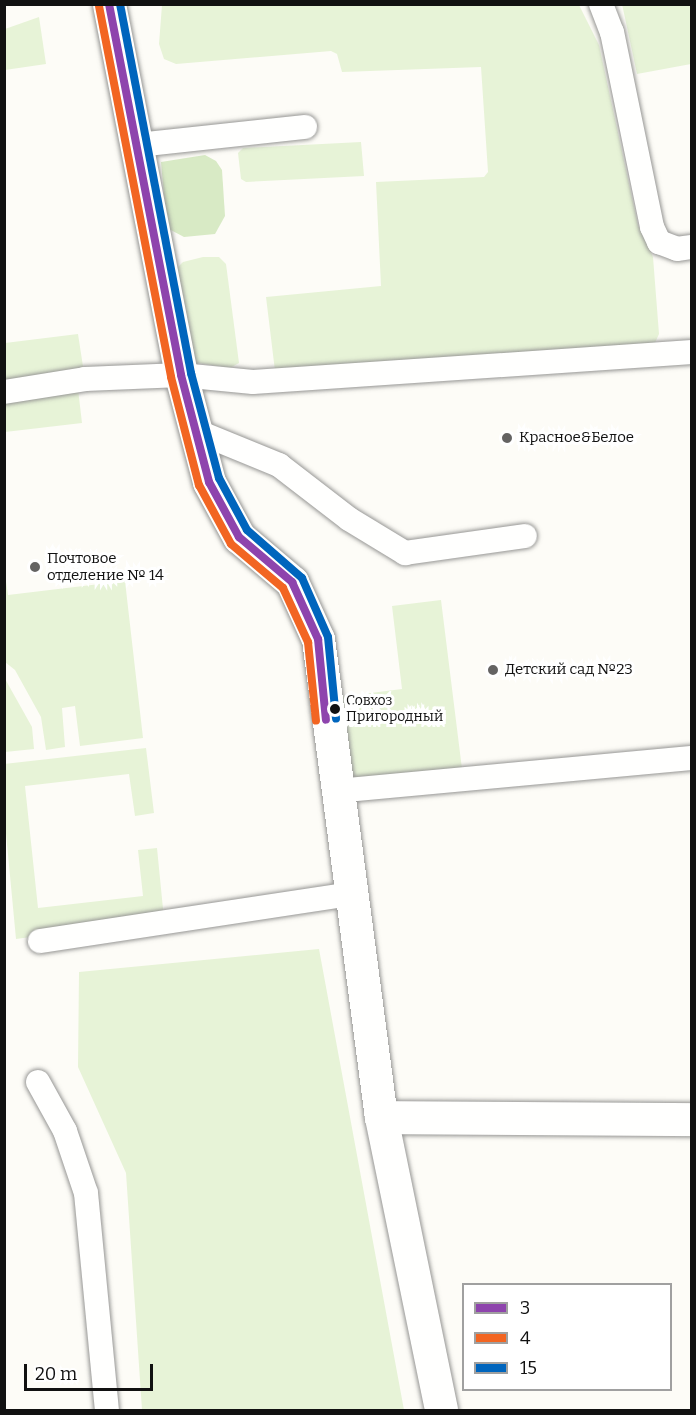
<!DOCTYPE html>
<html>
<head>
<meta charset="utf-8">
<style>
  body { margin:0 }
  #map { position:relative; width:696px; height:1415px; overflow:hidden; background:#fdfcf7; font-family:Bitter,serif }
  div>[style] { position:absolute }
  .green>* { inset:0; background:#e7f3d7 }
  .forest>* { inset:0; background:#d8eac5 }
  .roads { filter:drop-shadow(0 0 2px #979795) drop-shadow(0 0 2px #979795) }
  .lane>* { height:24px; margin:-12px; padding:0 12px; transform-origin:12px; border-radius:12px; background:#fffffe }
  .street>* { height:33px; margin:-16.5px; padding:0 16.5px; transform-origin:16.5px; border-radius:16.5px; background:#fffffe }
  .bus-1>* { height:8px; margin:-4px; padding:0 4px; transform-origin:4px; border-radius:4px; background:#8e44ad }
  .bus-2>* { height:8px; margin:-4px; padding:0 4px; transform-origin:4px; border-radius:4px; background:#f26522 }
  .bus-3>* { height:8px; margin:-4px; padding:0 4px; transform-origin:4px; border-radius:4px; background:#0065bd }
  .dots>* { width:16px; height:16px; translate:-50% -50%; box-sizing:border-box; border:3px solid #fff; border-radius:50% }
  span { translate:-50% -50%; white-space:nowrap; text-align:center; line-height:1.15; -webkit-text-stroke:6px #fff; paint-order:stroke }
  .bus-label { font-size:14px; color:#111 }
  .left { translate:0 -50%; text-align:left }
  .poi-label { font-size:15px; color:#111 }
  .frame { position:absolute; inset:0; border:6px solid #111; pointer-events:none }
  .legend { position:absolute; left:462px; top:1283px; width:210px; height:108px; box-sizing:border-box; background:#fff; border:2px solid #a0a0a0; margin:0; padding:8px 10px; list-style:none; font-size:18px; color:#111 }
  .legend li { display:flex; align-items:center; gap:12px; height:30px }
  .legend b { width:30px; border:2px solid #a0a0a0 }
  .scale { position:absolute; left:24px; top:1364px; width:129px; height:27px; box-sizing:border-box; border:3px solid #111; border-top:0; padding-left:8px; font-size:18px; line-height:21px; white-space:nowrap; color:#111; -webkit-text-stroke:4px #fff; paint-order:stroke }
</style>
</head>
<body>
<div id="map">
  <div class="green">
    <div style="clip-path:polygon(622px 4px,691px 5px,691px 64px,637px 74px)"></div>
    <div style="clip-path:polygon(162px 5px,579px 5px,599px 45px,638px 225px,653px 257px,659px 334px,654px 345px,275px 371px,266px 297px,381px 286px,376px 182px,484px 177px,488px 172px,481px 67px,342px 72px,337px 54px,331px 51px,176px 64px,164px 59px,159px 44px)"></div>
    <div style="clip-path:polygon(39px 17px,46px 64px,5px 70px,5px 29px)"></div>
    <div style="clip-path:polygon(361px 142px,364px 176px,246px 182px,241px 179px,238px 153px,243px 148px)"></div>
    <div style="clip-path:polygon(203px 257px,219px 257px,226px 264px,239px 363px,230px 368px,192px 362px,177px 268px,183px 262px)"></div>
    <div style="clip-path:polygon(78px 334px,84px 373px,5px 386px,5px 343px)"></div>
    <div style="clip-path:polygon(78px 389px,82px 423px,5px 432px,5px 402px)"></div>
    <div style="clip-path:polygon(4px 568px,8px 595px,125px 581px,143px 738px,80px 746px,75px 706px,62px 708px,65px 747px,46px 750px,41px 717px,15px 670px,5px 662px)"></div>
    <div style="clip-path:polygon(441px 600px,462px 769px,350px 783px,339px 697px,402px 689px,392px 606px)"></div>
    <div style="clip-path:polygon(4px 677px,32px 727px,34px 749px,5px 752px)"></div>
    <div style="clip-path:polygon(146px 748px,154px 813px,135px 816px,129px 774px,25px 786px,38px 908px,143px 896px,138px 850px,157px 848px,164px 919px,16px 939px,5px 823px,4px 764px)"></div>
    <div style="clip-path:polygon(319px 949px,404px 1410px,142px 1410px,126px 1173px,78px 1067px,79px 972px)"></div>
  </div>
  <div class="forest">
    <div style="clip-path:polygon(205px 155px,216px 161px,222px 170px,225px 216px,215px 234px,184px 237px,167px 228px,161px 162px)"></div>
  </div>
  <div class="roads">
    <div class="lane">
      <div style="left:601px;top:4px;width:30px;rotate:69deg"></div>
      <div style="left:612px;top:32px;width:199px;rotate:78.4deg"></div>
      <div style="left:652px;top:227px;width:17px;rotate:65deg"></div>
      <div style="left:659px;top:242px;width:19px;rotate:21deg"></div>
      <div style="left:677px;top:249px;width:15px;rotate:-8deg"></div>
      <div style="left:138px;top:145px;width:168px;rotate:-6.2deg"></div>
      <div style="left:4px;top:392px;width:82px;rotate:-9.1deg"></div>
      <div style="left:85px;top:379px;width:96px;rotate:-2.4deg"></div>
      <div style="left:181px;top:375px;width:72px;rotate:5.6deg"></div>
      <div style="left:253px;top:382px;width:440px;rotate:-3.9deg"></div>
      <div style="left:196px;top:431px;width:90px;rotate:22.3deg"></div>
      <div style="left:279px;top:465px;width:88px;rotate:37.6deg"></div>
      <div style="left:349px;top:519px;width:66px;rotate:31.3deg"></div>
      <div style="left:405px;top:553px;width:121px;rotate:-8.1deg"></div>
      <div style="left:336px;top:791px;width:358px;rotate:-5.3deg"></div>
      <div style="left:40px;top:941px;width:314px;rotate:-8.6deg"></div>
      <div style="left:38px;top:1082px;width:56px;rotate:61.1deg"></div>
      <div style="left:65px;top:1131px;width:65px;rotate:71.3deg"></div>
      <div style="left:86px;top:1193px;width:218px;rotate:84.5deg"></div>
    </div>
    <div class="street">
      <div style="left:109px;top:4px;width:378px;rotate:79deg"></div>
      <div style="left:181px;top:375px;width:111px;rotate:75.3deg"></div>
      <div style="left:209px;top:482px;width:63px;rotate:61.4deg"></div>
      <div style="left:239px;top:537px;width:70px;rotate:40.3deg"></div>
      <div style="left:292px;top:582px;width:63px;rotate:65.5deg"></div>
      <div style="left:318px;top:639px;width:482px;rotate:82.5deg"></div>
      <div style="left:381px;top:1117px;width:299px;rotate:78.4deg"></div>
      <div style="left:381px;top:1117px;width:311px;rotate:0.4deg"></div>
    </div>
  </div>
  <div class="bus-1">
    <div style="left:109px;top:4px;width:378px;rotate:79deg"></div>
    <div style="left:181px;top:375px;width:111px;rotate:75.3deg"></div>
    <div style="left:209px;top:482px;width:63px;rotate:61.4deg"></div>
    <div style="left:239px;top:537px;width:70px;rotate:40.3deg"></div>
    <div style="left:292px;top:582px;width:63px;rotate:65.5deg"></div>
    <div style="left:318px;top:639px;width:81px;rotate:84.4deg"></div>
  </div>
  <div class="bus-2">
    <div style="left:99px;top:6px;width:378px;rotate:79deg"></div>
    <div style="left:171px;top:377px;width:112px;rotate:75.5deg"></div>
    <div style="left:199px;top:485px;width:67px;rotate:61.5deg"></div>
    <div style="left:231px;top:544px;width:68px;rotate:40.2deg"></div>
    <div style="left:283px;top:588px;width:60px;rotate:65.2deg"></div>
    <div style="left:308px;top:642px;width:79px;rotate:84.2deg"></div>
  </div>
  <div class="bus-3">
    <div style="left:120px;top:4px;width:376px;rotate:79.1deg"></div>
    <div style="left:191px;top:373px;width:109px;rotate:75.1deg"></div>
    <div style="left:219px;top:478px;width:59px;rotate:61.7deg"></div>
    <div style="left:247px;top:530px;width:73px;rotate:41.1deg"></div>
    <div style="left:302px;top:578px;width:64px;rotate:66.2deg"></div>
    <div style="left:328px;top:637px;width:82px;rotate:84.4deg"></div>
  </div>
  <div class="dots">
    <div style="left:507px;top:438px;background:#646362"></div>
    <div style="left:35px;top:567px;background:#646362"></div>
    <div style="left:493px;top:670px;background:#646362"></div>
    <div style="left:335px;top:709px;background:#111"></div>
  </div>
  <div class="bus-label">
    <span class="left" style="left:346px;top:709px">Совхоз<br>Пригородный</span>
  </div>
  <div class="poi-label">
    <span class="left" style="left:519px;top:438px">Красное&amp;Белое</span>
    <span class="left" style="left:47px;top:567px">Почтовое<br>отделение № 14</span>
    <span class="left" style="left:505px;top:670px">Детский сад №23</span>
  </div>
  <div class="frame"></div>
  <ul class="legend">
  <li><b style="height:8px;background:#8e44ad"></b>3</li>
  <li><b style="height:8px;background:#f26522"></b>4</li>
  <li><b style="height:8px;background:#0065bd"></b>15</li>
  </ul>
  <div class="scale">20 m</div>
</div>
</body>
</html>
